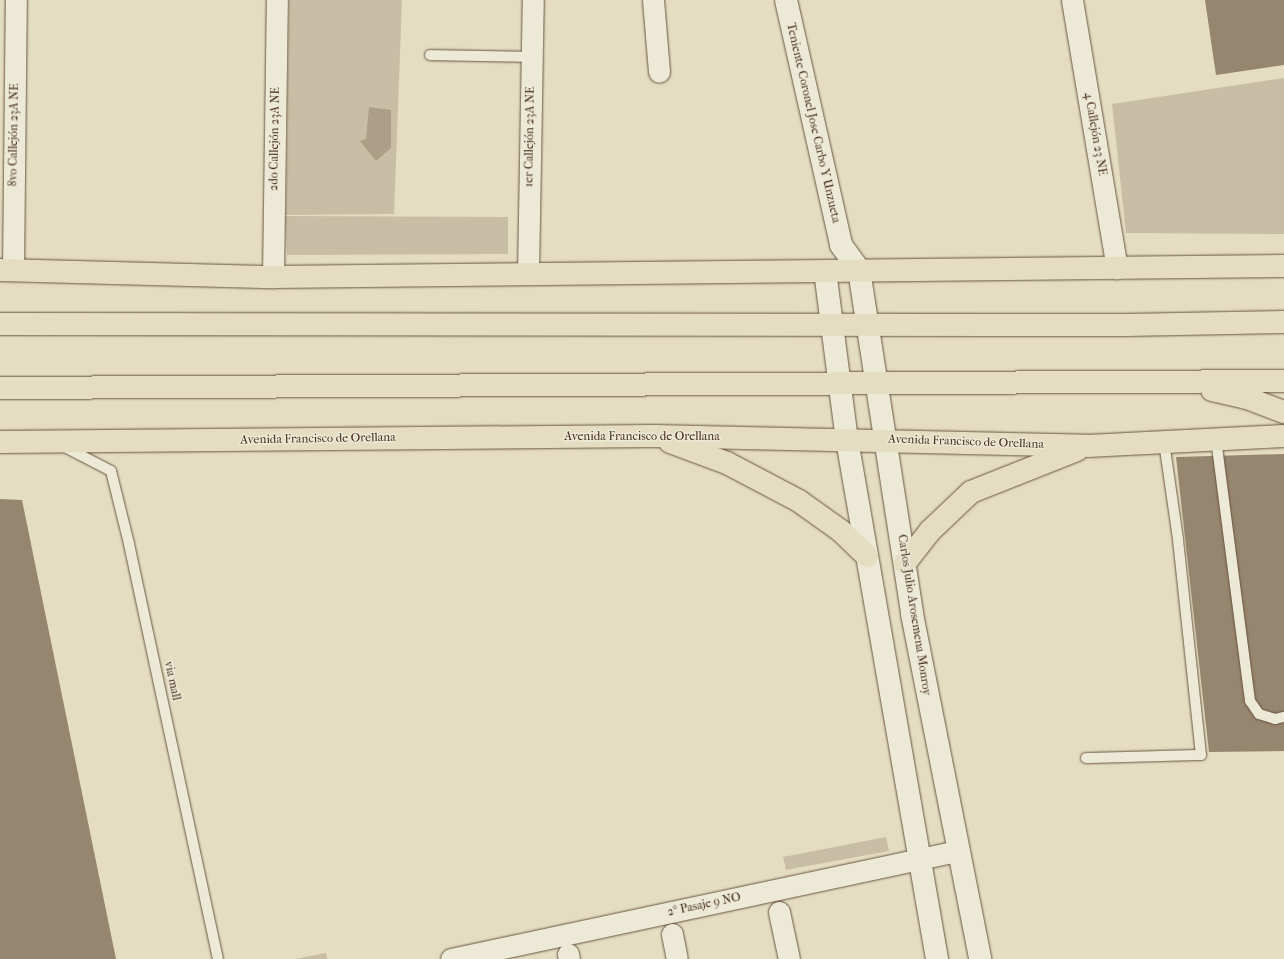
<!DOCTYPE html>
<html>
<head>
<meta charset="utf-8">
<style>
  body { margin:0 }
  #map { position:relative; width:1284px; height:959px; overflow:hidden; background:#e4ddc2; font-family:"IM FELL French Canon",serif }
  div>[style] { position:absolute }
  .green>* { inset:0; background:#c8bea5 }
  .water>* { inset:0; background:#ad9f87 }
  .building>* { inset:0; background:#96866f }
  .roads { filter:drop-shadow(0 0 1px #6a5540) drop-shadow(0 0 1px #6a5540) }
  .service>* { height:10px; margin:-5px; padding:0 5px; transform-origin:5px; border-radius:5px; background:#ede9d7 }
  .minor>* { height:21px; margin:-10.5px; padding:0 10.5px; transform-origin:10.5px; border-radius:10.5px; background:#ede9d7 }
  .tertiary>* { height:22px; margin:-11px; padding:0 11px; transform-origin:11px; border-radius:11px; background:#ede9d7 }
  .secondary>* { height:22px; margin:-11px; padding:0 11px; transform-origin:11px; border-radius:11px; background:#ede9d7 }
  .primary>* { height:22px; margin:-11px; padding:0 11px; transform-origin:11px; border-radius:11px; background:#e4ddc2 }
  .trunk>* { height:22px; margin:-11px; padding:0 11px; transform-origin:11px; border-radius:11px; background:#e4ddc2 }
  span { translate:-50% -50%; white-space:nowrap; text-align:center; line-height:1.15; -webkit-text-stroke:3px #ede9d7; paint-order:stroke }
  .street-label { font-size:12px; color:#422815 }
</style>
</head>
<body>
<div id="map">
  <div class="green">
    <div style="clip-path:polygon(289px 0,402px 0,394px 214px,286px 215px)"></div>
    <div style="clip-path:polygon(1284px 78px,1284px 234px,1126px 233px,1112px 104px)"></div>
    <div style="clip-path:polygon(285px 216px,508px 217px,508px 254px,287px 255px)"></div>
    <div style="clip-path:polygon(886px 837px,889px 851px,786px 870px,783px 857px)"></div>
    <div style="clip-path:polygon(326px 953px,327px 959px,295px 959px)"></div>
  </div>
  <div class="water">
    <div style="clip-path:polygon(369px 107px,391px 110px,391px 148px,376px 161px,360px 141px,366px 139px)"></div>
  </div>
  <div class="building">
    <div style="clip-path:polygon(1205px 0,1284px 0,1284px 65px,1216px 75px)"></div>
    <div style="clip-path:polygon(1284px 454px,1284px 751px,1209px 752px,1176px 457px)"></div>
    <div style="clip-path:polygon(0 499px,22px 500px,116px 959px,0 959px)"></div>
  </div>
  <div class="roads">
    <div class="service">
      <div style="left:430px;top:55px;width:102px;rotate:1.1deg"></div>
      <div style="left:1216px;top:439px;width:264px;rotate:82.6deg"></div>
      <div style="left:1250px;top:701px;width:16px;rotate:55deg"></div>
      <div style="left:1259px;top:714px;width:17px;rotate:17deg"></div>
      <div style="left:1275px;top:719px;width:9px;rotate:-13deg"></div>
      <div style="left:63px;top:446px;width:54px;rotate:27.5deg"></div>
      <div style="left:111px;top:471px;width:75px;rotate:76.1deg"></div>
      <div style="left:129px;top:544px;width:424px;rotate:77.9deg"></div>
      <div style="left:1086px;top:758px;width:115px;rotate:-1.5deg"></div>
      <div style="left:1201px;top:755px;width:217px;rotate:-96.1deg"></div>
      <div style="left:1178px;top:539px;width:98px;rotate:-98.2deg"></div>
    </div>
    <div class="minor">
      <div style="left:653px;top:0;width:72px;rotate:85.2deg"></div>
      <div style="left:1072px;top:0;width:272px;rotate:80.5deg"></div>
      <div style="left:13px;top:270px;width:270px;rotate:-89.4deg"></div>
      <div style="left:528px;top:274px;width:274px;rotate:-89deg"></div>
      <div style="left:273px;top:277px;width:277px;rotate:-89.2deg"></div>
      <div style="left:779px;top:912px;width:48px;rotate:78deg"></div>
      <div style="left:672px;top:934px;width:25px;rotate:79deg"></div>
      <div style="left:568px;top:954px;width:5px;rotate:79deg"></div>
      <div style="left:451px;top:959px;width:517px;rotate:-12.05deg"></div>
    </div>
    <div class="tertiary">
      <div style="left:786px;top:0;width:251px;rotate:77.3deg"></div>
      <div style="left:841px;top:245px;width:31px;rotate:54deg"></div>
    </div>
    <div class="secondary">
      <div style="left:859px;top:270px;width:348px;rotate:81.2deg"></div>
      <div style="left:912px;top:614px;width:352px;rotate:78.8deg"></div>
      <div style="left:825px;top:271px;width:170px;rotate:82.6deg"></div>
      <div style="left:847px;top:440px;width:527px;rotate:80.16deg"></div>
    </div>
    <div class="primary">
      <div style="left:0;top:270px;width:273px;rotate:1.5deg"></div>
      <div style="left:273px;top:277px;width:1011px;rotate:-0.62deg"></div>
      <div style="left:0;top:442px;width:654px;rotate:-0.53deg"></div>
      <div style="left:654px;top:436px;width:434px;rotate:1.3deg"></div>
      <div style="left:1088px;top:446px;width:196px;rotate:-2.9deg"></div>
      <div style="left:670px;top:442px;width:61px;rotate:20.2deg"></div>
      <div style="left:727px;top:463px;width:81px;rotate:27.8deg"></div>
      <div style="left:799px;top:501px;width:52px;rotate:35.5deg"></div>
      <div style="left:841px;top:531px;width:36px;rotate:44deg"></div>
      <div style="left:905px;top:563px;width:41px;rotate:-52deg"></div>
      <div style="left:930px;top:531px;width:57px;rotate:-43.6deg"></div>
      <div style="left:971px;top:492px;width:114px;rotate:-21.6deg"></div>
    </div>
    <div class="trunk">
      <div style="left:0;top:324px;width:1126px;rotate:0.05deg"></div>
      <div style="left:1126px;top:325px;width:158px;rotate:-1.1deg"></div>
      <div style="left:0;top:388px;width:1284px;rotate:-0.31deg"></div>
      <div style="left:1212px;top:390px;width:36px;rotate:13deg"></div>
      <div style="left:1247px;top:398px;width:40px;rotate:21deg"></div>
    </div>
  </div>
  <div class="street-label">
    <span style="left:813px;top:123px;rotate:77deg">Teniente Coronel Jose Carbo Y Unzueta</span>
    <span style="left:1095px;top:134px;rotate:80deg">4 Callejón 23 NE</span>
    <span style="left:14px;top:135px;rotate:-89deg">8vo Callejón 23A NE</span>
    <span style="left:530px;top:137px;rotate:-89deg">1er Callejón 23A NE</span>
    <span style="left:275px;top:139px;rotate:-89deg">2do Callejón 23A NE</span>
    <span style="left:642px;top:437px">Avenida Francisco de Orellana</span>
    <span style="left:318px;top:439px;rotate:-1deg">Avenida Francisco de Orellana</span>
    <span style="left:966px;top:442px;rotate:2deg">Avenida Francisco de Orellana</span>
    <span style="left:914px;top:615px;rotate:81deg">Carlos Julio Arosemena Monroy</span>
    <span style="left:172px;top:681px;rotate:78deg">via mall</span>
    <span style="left:704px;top:905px;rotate:-12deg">2° Pasaje 9 NO</span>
  </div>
</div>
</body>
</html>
